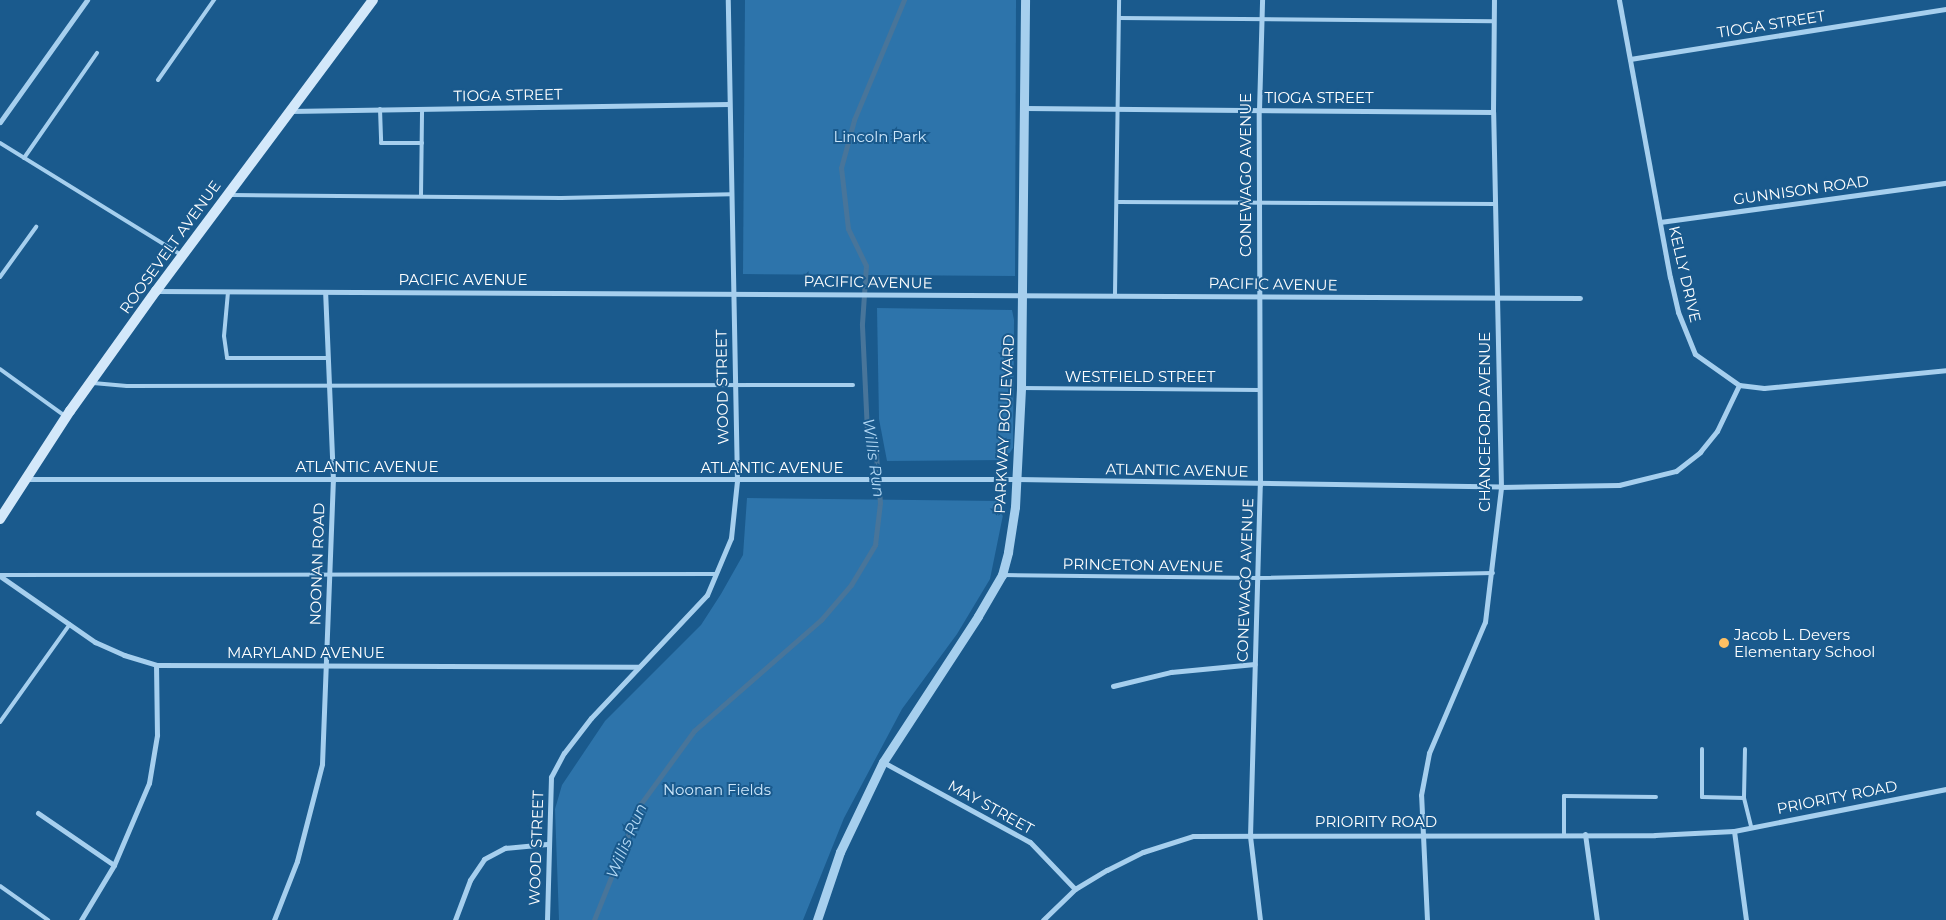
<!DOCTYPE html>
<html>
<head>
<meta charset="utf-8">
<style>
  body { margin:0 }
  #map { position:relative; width:1946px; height:920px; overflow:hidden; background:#1a5a8d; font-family:Montserrat,sans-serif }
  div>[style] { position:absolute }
  .green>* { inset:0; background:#2d74ab }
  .stream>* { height:4.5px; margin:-2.25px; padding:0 2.25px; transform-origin:2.25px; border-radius:2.25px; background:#48759a }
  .service>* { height:4px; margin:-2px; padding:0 2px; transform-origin:2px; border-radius:2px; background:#a6cfee }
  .minor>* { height:5px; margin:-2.5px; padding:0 2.5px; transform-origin:2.5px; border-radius:2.5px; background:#a6cfee }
  .tertiary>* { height:9px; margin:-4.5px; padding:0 4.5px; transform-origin:4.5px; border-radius:4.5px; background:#a6cfee }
  .secondary>* { height:10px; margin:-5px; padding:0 5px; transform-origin:5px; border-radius:5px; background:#d3e8fa }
  .dots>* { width:14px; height:14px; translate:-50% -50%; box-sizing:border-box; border:2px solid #1a5a8d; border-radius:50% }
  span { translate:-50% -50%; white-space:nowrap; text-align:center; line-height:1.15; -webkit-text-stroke:4px #1a5a8d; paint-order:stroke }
  .street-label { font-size:15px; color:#fff }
  .park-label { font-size:15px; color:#cce6fa }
  .poi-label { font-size:15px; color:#fff }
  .left { translate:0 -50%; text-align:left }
  .water-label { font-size:16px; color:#b2d8f5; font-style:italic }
</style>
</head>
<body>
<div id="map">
  <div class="green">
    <div style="clip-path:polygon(745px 0,1016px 0,1015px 276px,743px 274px)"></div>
    <div style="clip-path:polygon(877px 308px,1012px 310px,1014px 320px,1013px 448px,1005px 460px,887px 461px,879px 419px)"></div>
    <div style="clip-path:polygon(747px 498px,1000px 501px,1003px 515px,990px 579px,957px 634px,902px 709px,844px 818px,803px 920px,559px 920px,555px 809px,562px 785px,605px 721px,701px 625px,721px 594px,743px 555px)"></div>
  </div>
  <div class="stream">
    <div style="left:594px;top:920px;width:124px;rotate:-68.2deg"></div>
    <div style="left:640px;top:805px;width:92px;rotate:-53.9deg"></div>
    <div style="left:694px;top:731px;width:169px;rotate:-41.2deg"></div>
    <div style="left:821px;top:620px;width:46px;rotate:-49.4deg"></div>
    <div style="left:851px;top:585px;width:47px;rotate:-59deg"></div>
    <div style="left:875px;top:545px;width:42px;rotate:-83.2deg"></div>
    <div style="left:880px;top:503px;width:48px;rotate:-94.8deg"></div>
    <div style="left:876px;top:455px;width:25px;rotate:-111deg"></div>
    <div style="left:867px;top:432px;width:108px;rotate:-92.7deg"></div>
    <div style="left:862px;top:324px;width:58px;rotate:-86.1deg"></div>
    <div style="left:866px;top:266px;width:41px;rotate:-115.9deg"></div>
    <div style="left:848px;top:229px;width:61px;rotate:-96.5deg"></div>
    <div style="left:841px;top:168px;width:50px;rotate:-74.8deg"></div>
    <div style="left:854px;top:120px;width:130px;rotate:-67.4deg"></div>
  </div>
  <div class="service">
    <div style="left:1119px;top:18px;width:375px;rotate:0.5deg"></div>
    <div style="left:158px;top:80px;width:98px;rotate:-55deg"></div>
    <div style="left:380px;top:109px;width:34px;rotate:88deg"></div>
    <div style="left:381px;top:143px;width:41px"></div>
    <div style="left:0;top:143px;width:213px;rotate:31.7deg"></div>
    <div style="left:24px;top:158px;width:128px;rotate:-55.2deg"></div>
    <div style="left:231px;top:195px;width:330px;rotate:0.5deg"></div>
    <div style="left:561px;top:198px;width:170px;rotate:-1.3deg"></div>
    <div style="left:421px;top:196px;width:87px;rotate:-89.3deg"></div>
    <div style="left:1118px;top:202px;width:377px;rotate:0.3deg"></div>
    <div style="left:0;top:277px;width:62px;rotate:-54.2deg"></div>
    <div style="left:228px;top:292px;width:44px;rotate:95.2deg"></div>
    <div style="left:224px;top:336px;width:22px;rotate:82deg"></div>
    <div style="left:227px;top:358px;width:101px"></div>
    <div style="left:1115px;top:294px;width:294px;rotate:-89.2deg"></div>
    <div style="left:0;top:369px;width:80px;rotate:35.9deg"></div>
    <div style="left:93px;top:383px;width:34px;rotate:5deg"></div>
    <div style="left:127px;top:386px;width:726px;rotate:-0.08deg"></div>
    <div style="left:1021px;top:388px;width:238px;rotate:0.5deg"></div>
    <div style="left:0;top:575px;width:716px;rotate:-0.08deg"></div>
    <div style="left:1003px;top:575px;width:254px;rotate:0.7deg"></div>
    <div style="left:1257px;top:578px;width:236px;rotate:-1.2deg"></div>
    <div style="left:0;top:722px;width:120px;rotate:-54.5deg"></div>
    <div style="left:1702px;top:749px;width:48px;rotate:90deg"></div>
    <div style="left:1702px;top:797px;width:42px;rotate:1.4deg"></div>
    <div style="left:1745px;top:749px;width:49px;rotate:91.2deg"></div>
    <div style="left:1744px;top:798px;width:30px;rotate:76deg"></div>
    <div style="left:1564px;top:834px;width:38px;rotate:-90deg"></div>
    <div style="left:1564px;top:796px;width:92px;rotate:0.6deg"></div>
    <div style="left:0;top:886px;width:59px;rotate:35.3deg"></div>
  </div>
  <div class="minor">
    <div style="left:1619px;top:0;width:282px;rotate:79.6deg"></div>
    <div style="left:1670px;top:277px;width:36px;rotate:77deg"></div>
    <div style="left:1678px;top:312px;width:45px;rotate:68deg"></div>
    <div style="left:1695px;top:354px;width:54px;rotate:35.2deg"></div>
    <div style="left:1739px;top:385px;width:25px;rotate:7deg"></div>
    <div style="left:1764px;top:388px;width:183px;rotate:-5.6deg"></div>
    <div style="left:1630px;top:59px;width:320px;rotate:-9deg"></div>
    <div style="left:1025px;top:108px;width:468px;rotate:0.5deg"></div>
    <div style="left:290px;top:111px;width:439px;rotate:-0.9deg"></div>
    <div style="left:0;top:122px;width:150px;rotate:-54.5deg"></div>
    <div style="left:1660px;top:222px;width:289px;rotate:-7.8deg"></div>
    <div style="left:156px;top:291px;width:1424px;rotate:0.28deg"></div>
    <div style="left:28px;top:479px;width:989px"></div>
    <div style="left:1017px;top:479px;width:484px;rotate:0.9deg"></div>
    <div style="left:1501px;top:487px;width:118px;rotate:-1deg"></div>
    <div style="left:1619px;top:485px;width:59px;rotate:-13.8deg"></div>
    <div style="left:1676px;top:471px;width:31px;rotate:-38deg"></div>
    <div style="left:1700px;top:452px;width:27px;rotate:-51deg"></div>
    <div style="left:1717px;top:431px;width:51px;rotate:-64.4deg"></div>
    <div style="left:0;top:576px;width:116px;rotate:34.8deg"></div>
    <div style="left:95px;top:642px;width:32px;rotate:24deg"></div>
    <div style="left:124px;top:655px;width:34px;rotate:17deg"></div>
    <div style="left:156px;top:665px;width:482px;rotate:0.2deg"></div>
    <div style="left:1113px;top:686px;width:60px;rotate:-13.6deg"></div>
    <div style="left:1171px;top:672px;width:84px;rotate:-5.4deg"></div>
    <div style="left:883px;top:762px;width:167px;rotate:28.6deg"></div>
    <div style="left:1030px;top:842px;width:65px;rotate:46.2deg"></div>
    <div style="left:38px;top:813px;width:92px;rotate:34.4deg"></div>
    <div style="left:1734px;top:831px;width:90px;rotate:82.3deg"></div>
    <div style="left:1585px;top:834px;width:87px;rotate:82.1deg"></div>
    <div style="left:81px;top:920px;width:64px;rotate:-59deg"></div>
    <div style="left:114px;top:865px;width:89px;rotate:-66.9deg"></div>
    <div style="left:149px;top:783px;width:49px;rotate:-80.5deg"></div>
    <div style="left:157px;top:735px;width:70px;rotate:-90.8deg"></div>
    <div style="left:274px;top:920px;width:63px;rotate:-68.7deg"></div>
    <div style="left:297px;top:861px;width:100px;rotate:-75.5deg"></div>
    <div style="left:322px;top:764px;width:284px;rotate:-87.8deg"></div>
    <div style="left:333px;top:480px;width:188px;rotate:-92.4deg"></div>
    <div style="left:455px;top:920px;width:43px;rotate:-69.4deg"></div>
    <div style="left:470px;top:880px;width:25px;rotate:-56deg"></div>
    <div style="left:484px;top:859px;width:24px;rotate:-28deg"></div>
    <div style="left:505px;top:848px;width:42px;rotate:-5.4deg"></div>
    <div style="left:547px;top:920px;width:143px;rotate:-88.4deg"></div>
    <div style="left:551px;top:777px;width:27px;rotate:-62deg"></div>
    <div style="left:564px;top:753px;width:44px;rotate:-52.4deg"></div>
    <div style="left:591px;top:718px;width:169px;rotate:-46.7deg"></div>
    <div style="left:707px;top:595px;width:62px;rotate:-67.2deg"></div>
    <div style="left:731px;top:538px;width:57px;rotate:-84deg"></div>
    <div style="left:737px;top:481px;width:481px;rotate:-91.1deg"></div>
    <div style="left:1043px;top:920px;width:45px;rotate:-44.1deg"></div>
    <div style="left:1075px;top:889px;width:37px;rotate:-31deg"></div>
    <div style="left:1107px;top:870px;width:40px;rotate:-26.6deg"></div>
    <div style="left:1143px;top:852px;width:52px;rotate:-17.7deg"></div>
    <div style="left:1193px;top:836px;width:462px;rotate:-0.1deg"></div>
    <div style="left:1655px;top:835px;width:79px;rotate:-2.9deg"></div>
    <div style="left:1734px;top:831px;width:216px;rotate:-11.2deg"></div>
    <div style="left:1260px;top:920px;width:85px;rotate:-96.8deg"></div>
    <div style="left:1250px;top:836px;width:351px;rotate:-88.4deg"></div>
    <div style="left:1260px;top:485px;width:375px;rotate:-90.2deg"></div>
    <div style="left:1259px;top:110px;width:110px;rotate:-88.4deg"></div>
    <div style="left:1427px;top:920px;width:125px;rotate:-92.7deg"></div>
    <div style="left:1421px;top:795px;width:43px;rotate:-79.2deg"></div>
    <div style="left:1429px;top:753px;width:142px;rotate:-66.9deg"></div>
    <div style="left:1485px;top:622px;width:136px;rotate:-83.2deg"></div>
    <div style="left:1501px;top:487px;width:375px;rotate:-91.2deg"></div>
    <div style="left:1493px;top:112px;width:112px;rotate:-89.5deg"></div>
  </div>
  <div class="tertiary">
    <div style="left:817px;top:920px;width:72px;rotate:-71.3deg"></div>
    <div style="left:840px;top:852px;width:100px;rotate:-64.5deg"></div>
    <div style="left:883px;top:762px;width:174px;rotate:-56.9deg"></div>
    <div style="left:978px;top:616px;width:48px;rotate:-59.7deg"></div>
    <div style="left:1002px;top:575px;width:24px;rotate:-75deg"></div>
    <div style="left:1008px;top:552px;width:46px;rotate:-81.2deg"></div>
    <div style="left:1015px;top:507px;width:119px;rotate:-87.1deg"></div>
    <div style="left:1021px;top:388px;width:388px;rotate:-89.4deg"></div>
  </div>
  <div class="secondary">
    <div style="left:0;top:519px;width:129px;rotate:-57.1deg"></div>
    <div style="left:70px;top:411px;width:148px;rotate:-54.4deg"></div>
    <div style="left:156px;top:291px;width:363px;rotate:-53.3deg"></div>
  </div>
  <div class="dots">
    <div style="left:1724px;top:643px;background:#ffc063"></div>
  </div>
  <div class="street-label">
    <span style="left:1771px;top:24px;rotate:-9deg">TIOGA STREET</span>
    <span style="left:508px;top:95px;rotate:-1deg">TIOGA STREET</span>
    <span style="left:1319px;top:98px">TIOGA STREET</span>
    <span style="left:1246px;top:175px;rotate:-90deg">CONEWAGO AVENUE</span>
    <span style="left:1801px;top:190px;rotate:-8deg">GUNNISON ROAD</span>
    <span style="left:170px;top:247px;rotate:-54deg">ROOSEVELT AVENUE</span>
    <span style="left:1685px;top:274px;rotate:77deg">KELLY DRIVE</span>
    <span style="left:463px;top:280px">PACIFIC AVENUE</span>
    <span style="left:868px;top:282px;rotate:1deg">PACIFIC AVENUE</span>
    <span style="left:1273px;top:284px;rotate:1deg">PACIFIC AVENUE</span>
    <span style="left:1140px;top:377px">WESTFIELD STREET</span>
    <span style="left:722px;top:387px;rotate:-91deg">WOOD STREET</span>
    <span style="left:1485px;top:422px;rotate:-90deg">CHANCEFORD AVENUE</span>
    <span style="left:1004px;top:424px;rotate:-87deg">PARKWAY BOULEVARD</span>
    <span style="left:367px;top:467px">ATLANTIC AVENUE</span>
    <span style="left:772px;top:468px">ATLANTIC AVENUE</span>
    <span style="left:1177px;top:470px;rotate:1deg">ATLANTIC AVENUE</span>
    <span style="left:317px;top:564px;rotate:-88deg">NOONAN ROAD</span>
    <span style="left:1143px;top:565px;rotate:1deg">PRINCETON AVENUE</span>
    <span style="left:1245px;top:580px;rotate:-88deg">CONEWAGO AVENUE</span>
    <span style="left:306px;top:653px">MARYLAND AVENUE</span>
    <span style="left:1837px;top:797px;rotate:-11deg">PRIORITY ROAD</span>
    <span style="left:991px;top:807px;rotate:29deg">MAY STREET</span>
    <span style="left:1376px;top:822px">PRIORITY ROAD</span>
    <span style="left:536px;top:848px;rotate:-88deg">WOOD STREET</span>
  </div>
  <div class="park-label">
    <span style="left:880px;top:137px">Lincoln Park</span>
    <span style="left:717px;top:790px">Noonan Fields</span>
  </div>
  <div class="poi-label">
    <span class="left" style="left:1734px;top:643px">Jacob L. Devers<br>Elementary School</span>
  </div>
  <div class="water-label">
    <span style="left:873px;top:458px;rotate:82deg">Willis Run</span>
    <span style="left:627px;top:841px;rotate:-67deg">Willis Run</span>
  </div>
</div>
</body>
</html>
